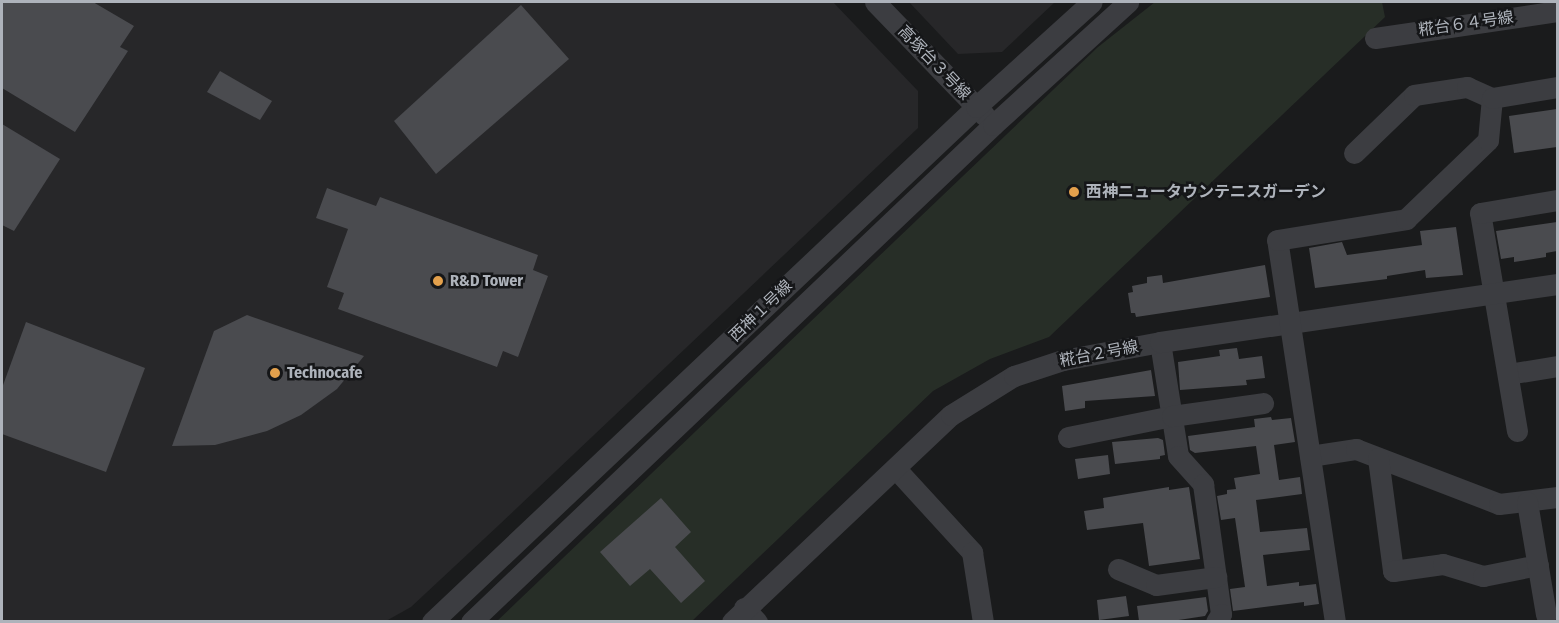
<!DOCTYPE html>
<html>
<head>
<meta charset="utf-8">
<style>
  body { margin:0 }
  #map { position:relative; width:1559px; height:623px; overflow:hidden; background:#1a1b1c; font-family:"Fira Sans Condensed","Noto Sans JP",sans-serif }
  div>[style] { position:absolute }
  .built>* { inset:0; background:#272729 }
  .green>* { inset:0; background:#272e27 }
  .building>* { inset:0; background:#4a4b4f }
  .minor>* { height:21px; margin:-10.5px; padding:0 10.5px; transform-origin:10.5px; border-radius:10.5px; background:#3c3d41 }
  .dots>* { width:16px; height:16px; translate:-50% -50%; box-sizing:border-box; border:3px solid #151618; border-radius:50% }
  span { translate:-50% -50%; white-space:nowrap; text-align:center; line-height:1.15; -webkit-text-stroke:5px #151618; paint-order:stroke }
  .street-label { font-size:16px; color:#aeb3bb }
  .poi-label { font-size:16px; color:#aeb3bb; font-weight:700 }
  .left { translate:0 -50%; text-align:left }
  .frame { position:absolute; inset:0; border:3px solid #aeb3bb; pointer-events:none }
</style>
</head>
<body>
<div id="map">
  <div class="built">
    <div style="clip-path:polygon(2px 2px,833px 2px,918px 91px,918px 128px,500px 524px,411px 607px,386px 621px,2px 621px)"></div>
    <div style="clip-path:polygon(909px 2px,1055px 2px,1002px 52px,958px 54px)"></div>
  </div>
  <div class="green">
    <div style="clip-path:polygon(1155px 2px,1382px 2px,1385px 17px,1049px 337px,990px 359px,933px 391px,692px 621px,496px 622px,1098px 47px)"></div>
  </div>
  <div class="building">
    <div style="clip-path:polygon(2px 2px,93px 2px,134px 26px,120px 47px,128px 51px,75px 132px,2px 88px)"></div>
    <div style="clip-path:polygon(521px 5px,569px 59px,436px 174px,394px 121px)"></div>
    <div style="clip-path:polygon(220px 71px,272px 101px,260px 120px,207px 92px)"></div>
    <div style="clip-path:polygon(1557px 109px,1557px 147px,1514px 153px,1509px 116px)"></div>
    <div style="clip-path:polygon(2px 124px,60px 159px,14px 231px,2px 225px)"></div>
    <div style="clip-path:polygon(327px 188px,376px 206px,380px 197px,538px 255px,533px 270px,548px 276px,518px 357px,503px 351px,497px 367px,338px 309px,344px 293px,327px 287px,348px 229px,316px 218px)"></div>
    <div style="clip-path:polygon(1557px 222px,1557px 251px,1546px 253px,1546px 257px,1514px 262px,1514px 257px,1501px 259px,1496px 231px)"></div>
    <div style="clip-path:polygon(1456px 227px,1463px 275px,1426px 278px,1425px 270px,1387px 276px,1387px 279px,1315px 288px,1309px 248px,1342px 242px,1347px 255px,1422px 245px,1420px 231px)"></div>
    <div style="clip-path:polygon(1265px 265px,1270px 297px,1136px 317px,1135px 313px,1131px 313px,1128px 293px,1133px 292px,1132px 286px,1147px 283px,1147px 277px,1162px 275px,1163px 283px)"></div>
    <div style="clip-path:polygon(247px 315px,364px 356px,337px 389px,301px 415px,267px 431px,215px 445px,172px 446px,214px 331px)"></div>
    <div style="clip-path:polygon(26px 322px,145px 368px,106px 472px,2px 434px,2px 388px)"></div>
    <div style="clip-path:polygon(1237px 348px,1239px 359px,1262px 356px,1265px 378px,1246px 380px,1247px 385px,1180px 390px,1178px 362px,1220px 356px,1219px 350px)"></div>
    <div style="clip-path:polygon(1151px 370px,1155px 396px,1085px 401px,1085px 408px,1065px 411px,1062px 386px)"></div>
    <div style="clip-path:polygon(1271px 417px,1272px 420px,1291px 418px,1295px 442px,1274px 445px,1279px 480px,1300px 477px,1302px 494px,1256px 500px,1260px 532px,1307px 528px,1310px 550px,1263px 555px,1267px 586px,1299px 582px,1299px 586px,1316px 584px,1319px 604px,1304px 606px,1304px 602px,1233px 611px,1230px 589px,1245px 587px,1235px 518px,1221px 520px,1217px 496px,1227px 494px,1227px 490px,1236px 489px,1234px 478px,1260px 474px,1256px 446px,1195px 453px,1190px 450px,1188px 436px,1255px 427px,1254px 419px)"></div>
    <div style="clip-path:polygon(1158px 438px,1163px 440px,1165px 455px,1160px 456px,1160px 459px,1115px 464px,1112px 442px)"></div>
    <div style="clip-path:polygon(1108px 455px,1110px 474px,1078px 479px,1075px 459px)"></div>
    <div style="clip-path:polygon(1169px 487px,1169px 490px,1189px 487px,1200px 559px,1149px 566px,1143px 523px,1087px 530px,1084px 511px,1104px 508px,1103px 498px)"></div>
    <div style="clip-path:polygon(661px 498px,691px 532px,675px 547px,705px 581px,681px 603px,650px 569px,630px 586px,600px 552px)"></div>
    <div style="clip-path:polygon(1126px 596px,1129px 616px,1099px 620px,1097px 600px)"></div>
    <div style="clip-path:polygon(1206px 597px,1208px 611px,1205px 616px,1172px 621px,1139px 621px,1137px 606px)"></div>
  </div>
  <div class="minor">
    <div style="left:875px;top:2px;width:158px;rotate:46deg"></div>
    <div style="left:1375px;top:38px;width:185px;rotate:-8.4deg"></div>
    <div style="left:1354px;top:153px;width:83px;rotate:-44deg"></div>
    <div style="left:1414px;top:95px;width:54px;rotate:-8.6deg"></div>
    <div style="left:1467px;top:87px;width:27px;rotate:24deg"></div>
    <div style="left:1160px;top:342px;width:115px;rotate:81deg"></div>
    <div style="left:1178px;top:456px;width:38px;rotate:48deg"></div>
    <div style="left:1203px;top:484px;width:131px;rotate:82.1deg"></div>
    <div style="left:1221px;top:614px;width:9px;rotate:122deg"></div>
    <div style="left:1508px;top:374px;width:51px;rotate:-9.1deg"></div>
    <div style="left:1517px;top:431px;width:221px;rotate:-99.6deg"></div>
    <div style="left:1480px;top:213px;width:79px;rotate:-9.5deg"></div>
    <div style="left:1068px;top:437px;width:106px;rotate:-11.4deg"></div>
    <div style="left:1172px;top:416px;width:92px;rotate:-8.1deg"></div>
    <div style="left:1310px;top:456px;width:47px;rotate:-8.7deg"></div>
    <div style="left:1356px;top:449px;width:153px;rotate:21deg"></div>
    <div style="left:1499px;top:504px;width:59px;rotate:-6.8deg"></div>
    <div style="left:1378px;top:458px;width:114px;rotate:82.4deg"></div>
    <div style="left:1393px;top:571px;width:50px;rotate:-8deg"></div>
    <div style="left:1443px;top:564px;width:42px;rotate:16.7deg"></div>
    <div style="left:1483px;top:576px;width:56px;rotate:-11.3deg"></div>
    <div style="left:896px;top:469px;width:113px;rotate:47.5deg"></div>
    <div style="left:972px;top:552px;width:71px;rotate:81.1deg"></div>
    <div style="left:1527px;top:502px;width:114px;rotate:80.4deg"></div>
    <div style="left:1118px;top:569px;width:41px;rotate:22.8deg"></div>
    <div style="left:1156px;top:585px;width:61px;rotate:-7.6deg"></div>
    <div style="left:744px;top:608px;width:19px;rotate:47deg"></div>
    <div style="left:432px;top:622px;width:749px;rotate:-43.43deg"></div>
    <div style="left:976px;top:107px;width:156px;rotate:-42.2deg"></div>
    <div style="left:471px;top:622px;width:721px;rotate:-43.59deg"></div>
    <div style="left:993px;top:125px;width:183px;rotate:-42.3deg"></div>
    <div style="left:732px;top:622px;width:301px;rotate:-43.4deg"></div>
    <div style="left:951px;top:415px;width:74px;rotate:-31.8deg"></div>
    <div style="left:1014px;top:376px;width:52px;rotate:-18.1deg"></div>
    <div style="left:1063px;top:360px;width:99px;rotate:-10.5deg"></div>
    <div style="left:1160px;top:342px;width:402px;rotate:-8.3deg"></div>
    <div style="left:1335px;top:622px;width:386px;rotate:-98.6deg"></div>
    <div style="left:1277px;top:240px;width:131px;rotate:-9.2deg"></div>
    <div style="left:1406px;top:219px;width:114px;rotate:-43.9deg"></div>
    <div style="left:1488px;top:140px;width:42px;rotate:-84.6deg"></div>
    <div style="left:1492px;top:98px;width:67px;rotate:-9.5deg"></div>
  </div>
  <div class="dots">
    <div style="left:1074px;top:192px;background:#e3a04c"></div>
    <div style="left:438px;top:281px;background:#e3a04c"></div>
    <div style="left:275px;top:373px;background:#e3a04c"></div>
  </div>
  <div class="street-label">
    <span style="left:1466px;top:24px;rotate:-8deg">糀台６４号線</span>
    <span style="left:934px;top:63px;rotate:46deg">高塚台３号線</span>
    <span style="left:761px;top:311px;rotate:-44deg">西神１号線</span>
    <span style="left:1099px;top:354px;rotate:-11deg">糀台２号線</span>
  </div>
  <div class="poi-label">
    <span class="left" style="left:1086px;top:192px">西神ニュータウンテニスガーデン</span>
    <span class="left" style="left:450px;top:281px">R&amp;D Tower</span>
    <span class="left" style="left:287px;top:373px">Technocafe</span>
  </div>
  <div class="frame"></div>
</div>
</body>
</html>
